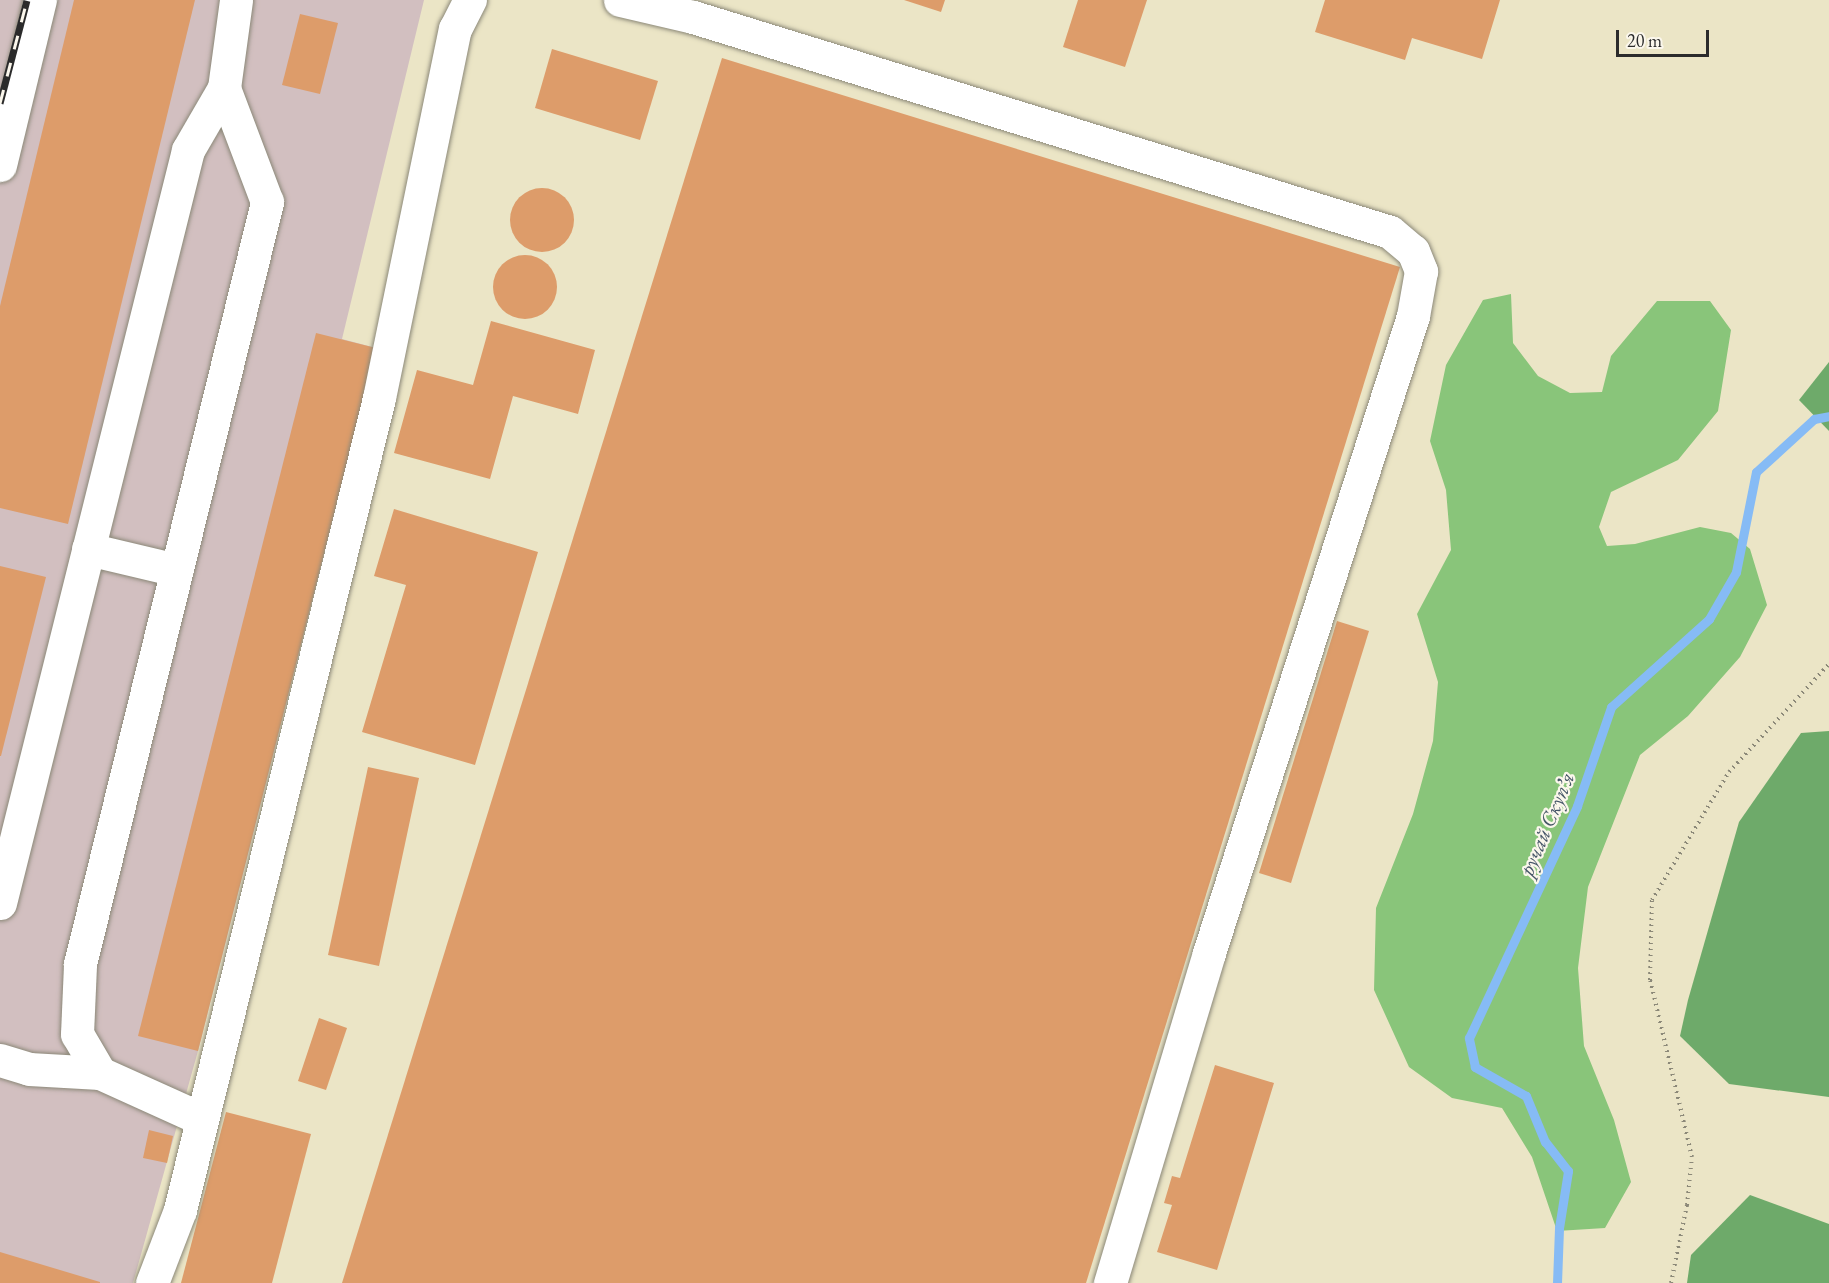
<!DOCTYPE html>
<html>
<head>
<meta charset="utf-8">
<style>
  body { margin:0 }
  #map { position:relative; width:1829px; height:1283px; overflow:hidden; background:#ebe5c6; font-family:"EB Garamond",serif }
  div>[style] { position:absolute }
  .industrial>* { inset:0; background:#d2bfc0 }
  .green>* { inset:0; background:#89c57a }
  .forest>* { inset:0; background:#6eaa6a }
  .stream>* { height:9px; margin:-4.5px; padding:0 4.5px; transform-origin:4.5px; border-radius:4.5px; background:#86bbf5 }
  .building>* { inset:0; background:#dd9c6a }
  .round { border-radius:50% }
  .path>* { height:4px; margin-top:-2px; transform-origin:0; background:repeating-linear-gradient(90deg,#8b8878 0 1.5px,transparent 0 6px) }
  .roads { filter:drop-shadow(0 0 2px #8b8878) drop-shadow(0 0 2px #8b8878) }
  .minor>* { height:33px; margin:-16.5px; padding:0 16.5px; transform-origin:16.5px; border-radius:16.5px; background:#fff }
  .rail>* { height:7px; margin-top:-3.5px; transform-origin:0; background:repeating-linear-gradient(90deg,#fbf7ec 0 14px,#2b2b2b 0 28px); box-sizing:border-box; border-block:2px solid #2b2b2b }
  span { translate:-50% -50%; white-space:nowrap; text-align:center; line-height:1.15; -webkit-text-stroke:4.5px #fbf7ec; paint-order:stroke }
  .water-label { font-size:21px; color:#465668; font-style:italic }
  .scale { position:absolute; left:1616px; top:30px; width:93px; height:27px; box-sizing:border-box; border:3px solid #2b2b2b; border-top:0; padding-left:8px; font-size:18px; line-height:21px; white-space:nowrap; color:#2b2b2b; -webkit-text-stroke:4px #fbf7ec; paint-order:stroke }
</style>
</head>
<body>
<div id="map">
  <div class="industrial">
    <div style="clip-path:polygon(0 0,424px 0,342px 339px,376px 348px,198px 1051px,133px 1283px,0 1283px)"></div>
  </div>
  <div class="green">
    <div style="clip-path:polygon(1511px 294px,1513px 343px,1538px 376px,1570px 393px,1602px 392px,1611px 356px,1657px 301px,1710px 301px,1731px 330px,1718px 411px,1678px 460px,1611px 492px,1599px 527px,1607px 546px,1635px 544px,1700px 527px,1731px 533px,1750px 549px,1767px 605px,1740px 657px,1688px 716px,1640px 755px,1588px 887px,1578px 968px,1584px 1046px,1614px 1120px,1631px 1182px,1605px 1228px,1557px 1231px,1532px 1157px,1502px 1108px,1452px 1098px,1409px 1067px,1374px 990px,1376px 908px,1413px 814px,1433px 741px,1438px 682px,1417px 614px,1451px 550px,1446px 490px,1430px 441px,1446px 365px,1483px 300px)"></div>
  </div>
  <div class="forest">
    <div style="clip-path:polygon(1829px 362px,1829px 431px,1799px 400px)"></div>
    <div style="clip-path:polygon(1829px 731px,1829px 1097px,1729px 1084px,1680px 1036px,1688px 1000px,1739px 822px,1801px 733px)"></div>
    <div style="clip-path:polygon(1750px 1195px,1829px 1224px,1829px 1283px,1687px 1283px,1691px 1255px)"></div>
  </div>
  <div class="stream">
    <div style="left:1557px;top:1283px;width:55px;rotate:-87.9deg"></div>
    <div style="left:1559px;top:1228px;width:58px;rotate:-81deg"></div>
    <div style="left:1568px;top:1171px;width:37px;rotate:-128deg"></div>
    <div style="left:1545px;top:1142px;width:50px;rotate:-112.4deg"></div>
    <div style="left:1526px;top:1096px;width:59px;rotate:-150.4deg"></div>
    <div style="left:1475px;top:1067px;width:30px;rotate:-102deg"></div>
    <div style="left:1469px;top:1038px;width:256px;rotate:-65deg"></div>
    <div style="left:1577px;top:806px;width:105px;rotate:-71deg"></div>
    <div style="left:1611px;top:707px;width:132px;rotate:-41.9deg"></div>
    <div style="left:1709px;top:619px;width:54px;rotate:-60.1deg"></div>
    <div style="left:1736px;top:572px;width:102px;rotate:-78.7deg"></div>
    <div style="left:1756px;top:472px;width:79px;rotate:-42.4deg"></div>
    <div style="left:1814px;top:419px;width:15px;rotate:-11deg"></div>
  </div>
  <div class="building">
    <div style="clip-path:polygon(74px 0,195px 0,68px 524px,0 508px,0 306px)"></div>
    <div style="clip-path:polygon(904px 0,945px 0,941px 12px)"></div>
    <div style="clip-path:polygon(1078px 0,1147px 0,1125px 67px,1063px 47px)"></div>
    <div style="clip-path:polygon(1325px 0,1500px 0,1482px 59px,1412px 38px,1405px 60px,1315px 32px)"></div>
    <div style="clip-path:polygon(300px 14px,338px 23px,320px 94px,282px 85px)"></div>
    <div style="clip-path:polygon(552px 49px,658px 81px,640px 140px,535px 108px)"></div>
    <div style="clip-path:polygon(722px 58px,1400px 267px,1086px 1283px,342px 1283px)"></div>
    <div class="round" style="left:510px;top:188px;width:64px;height:64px"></div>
    <div class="round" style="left:493px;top:255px;width:64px;height:64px"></div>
    <div style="clip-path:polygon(491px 321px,595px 350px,578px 414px,513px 396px,490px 479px,394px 453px,417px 370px,473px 385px)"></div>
    <div style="clip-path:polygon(316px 333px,376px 348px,198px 1051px,138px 1036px)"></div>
    <div style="clip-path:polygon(394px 509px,538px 552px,475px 765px,362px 732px,406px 585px,374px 576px)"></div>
    <div style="clip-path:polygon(0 566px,46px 577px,1px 756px,0 756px)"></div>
    <div style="clip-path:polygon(1337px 621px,1369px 631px,1291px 883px,1259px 873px)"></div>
    <div style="clip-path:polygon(368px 767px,419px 778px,379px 966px,328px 955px)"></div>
    <div style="clip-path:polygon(319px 1018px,347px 1028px,326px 1090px,298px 1081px)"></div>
    <div style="clip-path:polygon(1215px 1065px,1274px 1083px,1217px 1270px,1157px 1252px,1172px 1205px,1164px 1203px,1172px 1176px,1180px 1178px)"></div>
    <div style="clip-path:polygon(226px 1112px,311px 1134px,272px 1283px,181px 1283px)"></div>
    <div style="clip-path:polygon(149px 1130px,173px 1136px,167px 1163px,143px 1158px)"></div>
    <div style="clip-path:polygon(0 1252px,100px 1282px,100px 1283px,0 1283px)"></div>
  </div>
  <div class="path">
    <div style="left:1671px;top:1283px;width:80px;rotate:-78.4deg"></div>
    <div style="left:1687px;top:1205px;width:48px;rotate:-84.1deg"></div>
    <div style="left:1692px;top:1157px;width:182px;rotate:-103.3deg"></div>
    <div style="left:1650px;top:980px;width:80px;rotate:-88.6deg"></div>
    <div style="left:1652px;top:900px;width:149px;rotate:-59deg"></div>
    <div style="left:1729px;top:772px;width:147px;rotate:-47.2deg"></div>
  </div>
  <div class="roads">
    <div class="minor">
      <div style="left:620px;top:0;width:75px;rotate:13.1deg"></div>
      <div style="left:693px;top:17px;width:729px;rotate:17.14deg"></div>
      <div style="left:1390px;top:232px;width:30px;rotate:40deg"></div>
      <div style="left:1413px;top:251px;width:22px;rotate:68deg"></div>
      <div style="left:1421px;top:271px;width:46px;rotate:100.1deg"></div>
      <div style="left:1413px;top:316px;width:669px;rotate:107.76deg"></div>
      <div style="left:1209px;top:953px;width:345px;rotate:106.7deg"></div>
      <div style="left:0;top:165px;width:170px;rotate:-76.4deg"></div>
      <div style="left:88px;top:549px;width:91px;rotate:13.3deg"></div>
      <div style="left:0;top:903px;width:776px;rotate:-75.98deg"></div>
      <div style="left:188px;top:150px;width:72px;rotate:-59.9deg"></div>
      <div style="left:0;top:1060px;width:30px;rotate:17deg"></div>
      <div style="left:29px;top:1069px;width:71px;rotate:3.2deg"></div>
      <div style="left:100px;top:1073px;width:112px;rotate:24.3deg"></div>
      <div style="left:100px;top:1073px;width:45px;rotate:-120.5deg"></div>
      <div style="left:77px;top:1034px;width:70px;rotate:-87.5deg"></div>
      <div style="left:80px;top:964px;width:785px;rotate:-76.21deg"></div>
      <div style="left:267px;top:202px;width:122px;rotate:-110.7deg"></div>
      <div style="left:224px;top:88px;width:89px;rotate:-82.2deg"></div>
      <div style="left:152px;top:1283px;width:78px;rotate:-69deg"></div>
      <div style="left:180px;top:1210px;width:836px;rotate:-76.23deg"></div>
      <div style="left:379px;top:398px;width:377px;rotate:-78.4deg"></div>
      <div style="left:455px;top:29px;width:33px;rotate:-63deg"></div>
    </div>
  </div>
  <div class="rail">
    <div style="left:0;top:103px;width:106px;rotate:-75.3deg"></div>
  </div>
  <div class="water-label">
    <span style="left:1547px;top:824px;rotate:-67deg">ручай Скупʼя</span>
  </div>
  <div class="scale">20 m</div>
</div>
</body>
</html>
